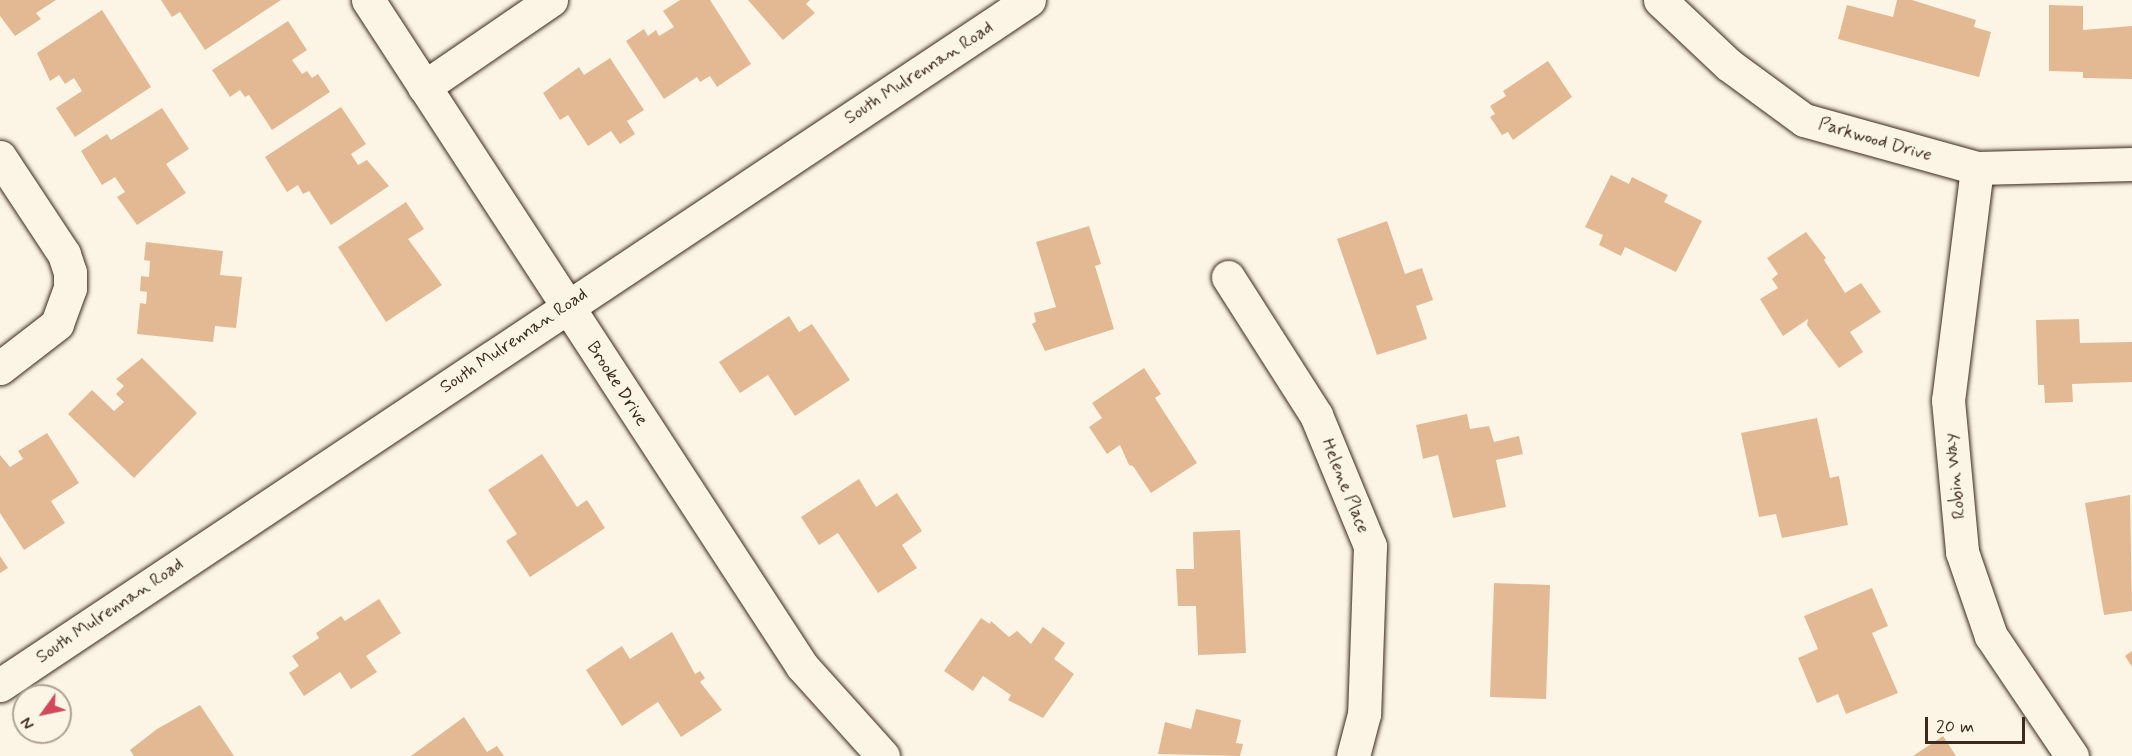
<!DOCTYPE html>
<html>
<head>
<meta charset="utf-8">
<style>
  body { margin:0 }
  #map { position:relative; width:2132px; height:756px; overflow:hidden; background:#fcf5e5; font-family:Mynerve,sans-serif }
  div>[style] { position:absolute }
  .building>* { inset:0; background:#e3b994 }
  .roads { filter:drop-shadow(0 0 2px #3b2a1e) drop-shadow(0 0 2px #3b2a1e) }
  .minor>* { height:33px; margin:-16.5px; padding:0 16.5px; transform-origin:16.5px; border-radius:16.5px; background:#fcf5e5 }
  span { translate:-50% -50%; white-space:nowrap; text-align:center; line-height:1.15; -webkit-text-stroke:4.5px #fcf5e5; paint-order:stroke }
  .street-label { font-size:18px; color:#3b2a1e }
  .north { position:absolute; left:12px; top:684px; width:60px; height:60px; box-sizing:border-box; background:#fcf5e5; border:2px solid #afa495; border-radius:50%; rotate:237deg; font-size:16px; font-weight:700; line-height:24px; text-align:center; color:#3b2a1e }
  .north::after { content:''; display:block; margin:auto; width:21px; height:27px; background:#d1495b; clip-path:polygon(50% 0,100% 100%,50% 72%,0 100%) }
  .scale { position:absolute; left:1925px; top:717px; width:100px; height:27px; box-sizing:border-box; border:3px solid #3b2a1e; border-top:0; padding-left:8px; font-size:18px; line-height:21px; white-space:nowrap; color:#3b2a1e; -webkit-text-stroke:4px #fcf5e5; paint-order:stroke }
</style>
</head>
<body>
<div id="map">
  <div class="building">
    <div style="clip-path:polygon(0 0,56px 0,36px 13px,41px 19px,15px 36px,0 16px)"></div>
    <div style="clip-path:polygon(161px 0,281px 0,205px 50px,180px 12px,172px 17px)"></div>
    <div style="clip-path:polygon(680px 0,710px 0,751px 64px,717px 87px,710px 76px,700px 82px,697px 77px,664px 99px,626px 41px,644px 29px,648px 36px,656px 30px,659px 36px,674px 27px,663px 11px)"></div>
    <div style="clip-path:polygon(748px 0,810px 0,806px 4px,815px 13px,783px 40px)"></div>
    <div style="clip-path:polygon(1897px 0,1912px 0,1976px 20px,1974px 27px,1991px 32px,1979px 77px,1838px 39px,1847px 5px,1893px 17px)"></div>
    <div style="clip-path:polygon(2049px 5px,2083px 6px,2083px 30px,2132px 26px,2132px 79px,2083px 78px,2083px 72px,2049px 71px)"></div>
    <div style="clip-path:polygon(102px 10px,151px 87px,75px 137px,56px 108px,82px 91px,74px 78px,65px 84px,59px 75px,50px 81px,37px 53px)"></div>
    <div style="clip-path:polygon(288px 21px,307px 50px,292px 60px,302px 74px,307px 71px,312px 78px,318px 74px,330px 92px,272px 130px,249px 95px,245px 97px,240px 90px,230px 97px,212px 70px)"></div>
    <div style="clip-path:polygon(610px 58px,644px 110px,627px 121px,635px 134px,620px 144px,611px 131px,588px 146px,568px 115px,560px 120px,543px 93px,579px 67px,584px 75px)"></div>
    <div style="clip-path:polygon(1548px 61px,1572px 97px,1513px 140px,1508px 132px,1502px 135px,1490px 117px,1495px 114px,1490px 106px,1506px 96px,1503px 91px)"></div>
    <div style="clip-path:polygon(341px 107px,366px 144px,351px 154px,358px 165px,367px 160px,389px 186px,331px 225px,309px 191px,303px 194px,298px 185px,287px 192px,265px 157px)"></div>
    <div style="clip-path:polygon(162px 108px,189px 149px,166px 164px,186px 193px,137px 225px,117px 197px,125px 192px,115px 177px,102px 185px,81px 151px,107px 134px,111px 140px)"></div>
    <div style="clip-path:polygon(1611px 175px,1629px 184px,1632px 177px,1668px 195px,1664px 202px,1702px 221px,1676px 272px,1625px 247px,1621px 256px,1599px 245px,1603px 235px,1585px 227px)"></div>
    <div style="clip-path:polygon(406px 202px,424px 229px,408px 239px,442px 285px,386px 322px,338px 247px)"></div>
    <div style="clip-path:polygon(1387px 221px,1405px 274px,1422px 268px,1433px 300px,1416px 306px,1427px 339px,1377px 355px,1337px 239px)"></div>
    <div style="clip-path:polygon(1089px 226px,1101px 264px,1095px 266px,1114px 329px,1045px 351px,1032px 324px,1036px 322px,1034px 313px,1056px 307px,1036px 242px)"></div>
    <div style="clip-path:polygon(1806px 232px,1826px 258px,1824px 260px,1845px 293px,1861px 283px,1881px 312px,1850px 332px,1863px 352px,1839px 368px,1807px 325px,1808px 319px,1783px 336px,1760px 299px,1778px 288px,1772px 279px,1778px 274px,1767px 258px)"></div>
    <div style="clip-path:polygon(146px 242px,223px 251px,220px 275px,242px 277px,236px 328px,215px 326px,213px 342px,137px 334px,140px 303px,146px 304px,147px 292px,140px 291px,141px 276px,149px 277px,150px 261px,144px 260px)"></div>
    <div style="clip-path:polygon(789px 316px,799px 332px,812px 324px,850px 380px,795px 416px,768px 375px,740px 393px,719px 362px)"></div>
    <div style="clip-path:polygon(2079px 319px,2080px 343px,2132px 342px,2132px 382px,2072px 384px,2073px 402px,2045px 403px,2044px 385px,2038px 385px,2036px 320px)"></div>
    <div style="clip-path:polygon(142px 358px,197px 413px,134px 478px,68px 414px,92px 390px,114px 411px,124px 402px,116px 394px,124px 386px,116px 379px)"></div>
    <div style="clip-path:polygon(1144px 368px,1161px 394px,1155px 398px,1197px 463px,1151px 493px,1133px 466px,1129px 465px,1120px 445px,1107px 454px,1089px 427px,1102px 418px,1092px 403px)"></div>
    <div style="clip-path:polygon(1467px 414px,1470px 429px,1489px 426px,1494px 442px,1519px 436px,1523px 454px,1496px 460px,1506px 507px,1453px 518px,1438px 455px,1423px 459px,1416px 425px)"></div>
    <div style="clip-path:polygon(1817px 418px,1830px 478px,1839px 476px,1848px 525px,1782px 538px,1776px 514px,1759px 517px,1741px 433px)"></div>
    <div style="clip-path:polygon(47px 433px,79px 483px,51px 501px,65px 523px,24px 550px,0 513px,0 455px,10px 467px,23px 459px,18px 451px)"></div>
    <div style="clip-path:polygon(542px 454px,577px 507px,587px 500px,605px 528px,530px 577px,506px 541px,517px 534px,488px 490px)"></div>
    <div style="clip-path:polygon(859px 479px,876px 507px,897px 493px,922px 531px,902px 545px,917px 568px,878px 593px,838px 533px,819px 545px,801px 517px)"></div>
    <div style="clip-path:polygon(2130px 495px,2132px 611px,2104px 615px,2085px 503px)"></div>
    <div style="clip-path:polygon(1240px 530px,1246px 653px,1198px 655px,1196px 606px,1178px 606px,1176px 569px,1194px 569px,1193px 532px)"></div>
    <div style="clip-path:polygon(0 556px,8px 568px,0 573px)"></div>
    <div style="clip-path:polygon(1494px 583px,1550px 585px,1546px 699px,1490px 697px)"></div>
    <div style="clip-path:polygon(1872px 588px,1888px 626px,1872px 633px,1898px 693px,1846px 714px,1838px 694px,1817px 703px,1798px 658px,1818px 649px,1804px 616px)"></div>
    <div style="clip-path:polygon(379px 599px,401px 633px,366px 656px,377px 672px,351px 689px,340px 672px,304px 696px,289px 673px,299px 666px,292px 656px,319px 638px,316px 633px,341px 616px,345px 621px)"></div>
    <div style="clip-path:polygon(981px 618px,990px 624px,991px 621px,1009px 637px,1017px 631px,1031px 644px,1043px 627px,1065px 643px,1054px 659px,1074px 674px,1043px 718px,1008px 700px,1011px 695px,983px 676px,973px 691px,944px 671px)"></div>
    <div style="clip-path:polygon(672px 632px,695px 674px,700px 671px,705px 678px,700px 682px,722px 710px,681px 737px,658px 702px,622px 726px,586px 670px,622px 646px,630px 659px)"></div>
    <div style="clip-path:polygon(2132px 651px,2132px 667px,2125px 656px)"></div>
    <div style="clip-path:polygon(200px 705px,234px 756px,134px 756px,130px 750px,157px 729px)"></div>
    <div style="clip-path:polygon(1196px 709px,1241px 720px,1236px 743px,1243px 744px,1240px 756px,1158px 754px,1165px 722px,1191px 729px)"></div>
    <div style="clip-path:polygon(464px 717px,487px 752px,497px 746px,504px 756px,411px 756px)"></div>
    <div style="clip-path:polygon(1943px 736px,1956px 756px,1913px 756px)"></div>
  </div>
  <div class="roads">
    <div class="minor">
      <div style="left:368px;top:0;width:795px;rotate:56.91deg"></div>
      <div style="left:802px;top:666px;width:121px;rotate:48deg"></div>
      <div style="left:1660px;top:0;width:95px;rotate:43.3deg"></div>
      <div style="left:1729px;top:65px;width:93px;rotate:36.3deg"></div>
      <div style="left:1804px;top:120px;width:180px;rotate:15.5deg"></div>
      <div style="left:1977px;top:168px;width:155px;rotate:-1.5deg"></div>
      <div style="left:424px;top:87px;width:154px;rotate:-34.4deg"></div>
      <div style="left:0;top:157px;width:116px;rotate:56.6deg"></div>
      <div style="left:64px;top:254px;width:19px;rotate:72deg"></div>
      <div style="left:70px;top:272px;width:16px;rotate:90deg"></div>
      <div style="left:70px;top:288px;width:38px;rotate:110deg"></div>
      <div style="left:57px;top:324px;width:72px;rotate:142.3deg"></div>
      <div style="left:1977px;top:168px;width:234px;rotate:97.1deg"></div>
      <div style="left:1948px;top:400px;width:153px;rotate:84.7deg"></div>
      <div style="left:1962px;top:552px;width:89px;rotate:71deg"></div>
      <div style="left:1991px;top:636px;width:145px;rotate:56deg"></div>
      <div style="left:1228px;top:277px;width:164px;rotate:57.5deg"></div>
      <div style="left:1316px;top:415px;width:142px;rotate:67.6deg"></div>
      <div style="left:1370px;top:546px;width:168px;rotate:92deg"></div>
      <div style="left:1364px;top:714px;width:43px;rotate:104.7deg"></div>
      <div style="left:0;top:685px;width:1236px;rotate:-33.65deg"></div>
    </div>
  </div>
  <div class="street-label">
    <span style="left:919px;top:73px;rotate:-33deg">South Mulrennan Road</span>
    <span style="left:1875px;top:140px;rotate:16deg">Parkwood Drive</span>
    <span style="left:514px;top:341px;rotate:-34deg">South Mulrennan Road</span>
    <span style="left:617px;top:384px;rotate:57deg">Brooke Drive</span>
    <span style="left:1955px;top:476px;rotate:-96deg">Robin Way</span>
    <span style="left:1345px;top:486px;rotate:68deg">Helene Place</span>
    <span style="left:110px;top:611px;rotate:-34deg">South Mulrennan Road</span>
  </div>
  <div class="north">N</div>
  <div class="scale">20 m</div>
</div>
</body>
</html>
